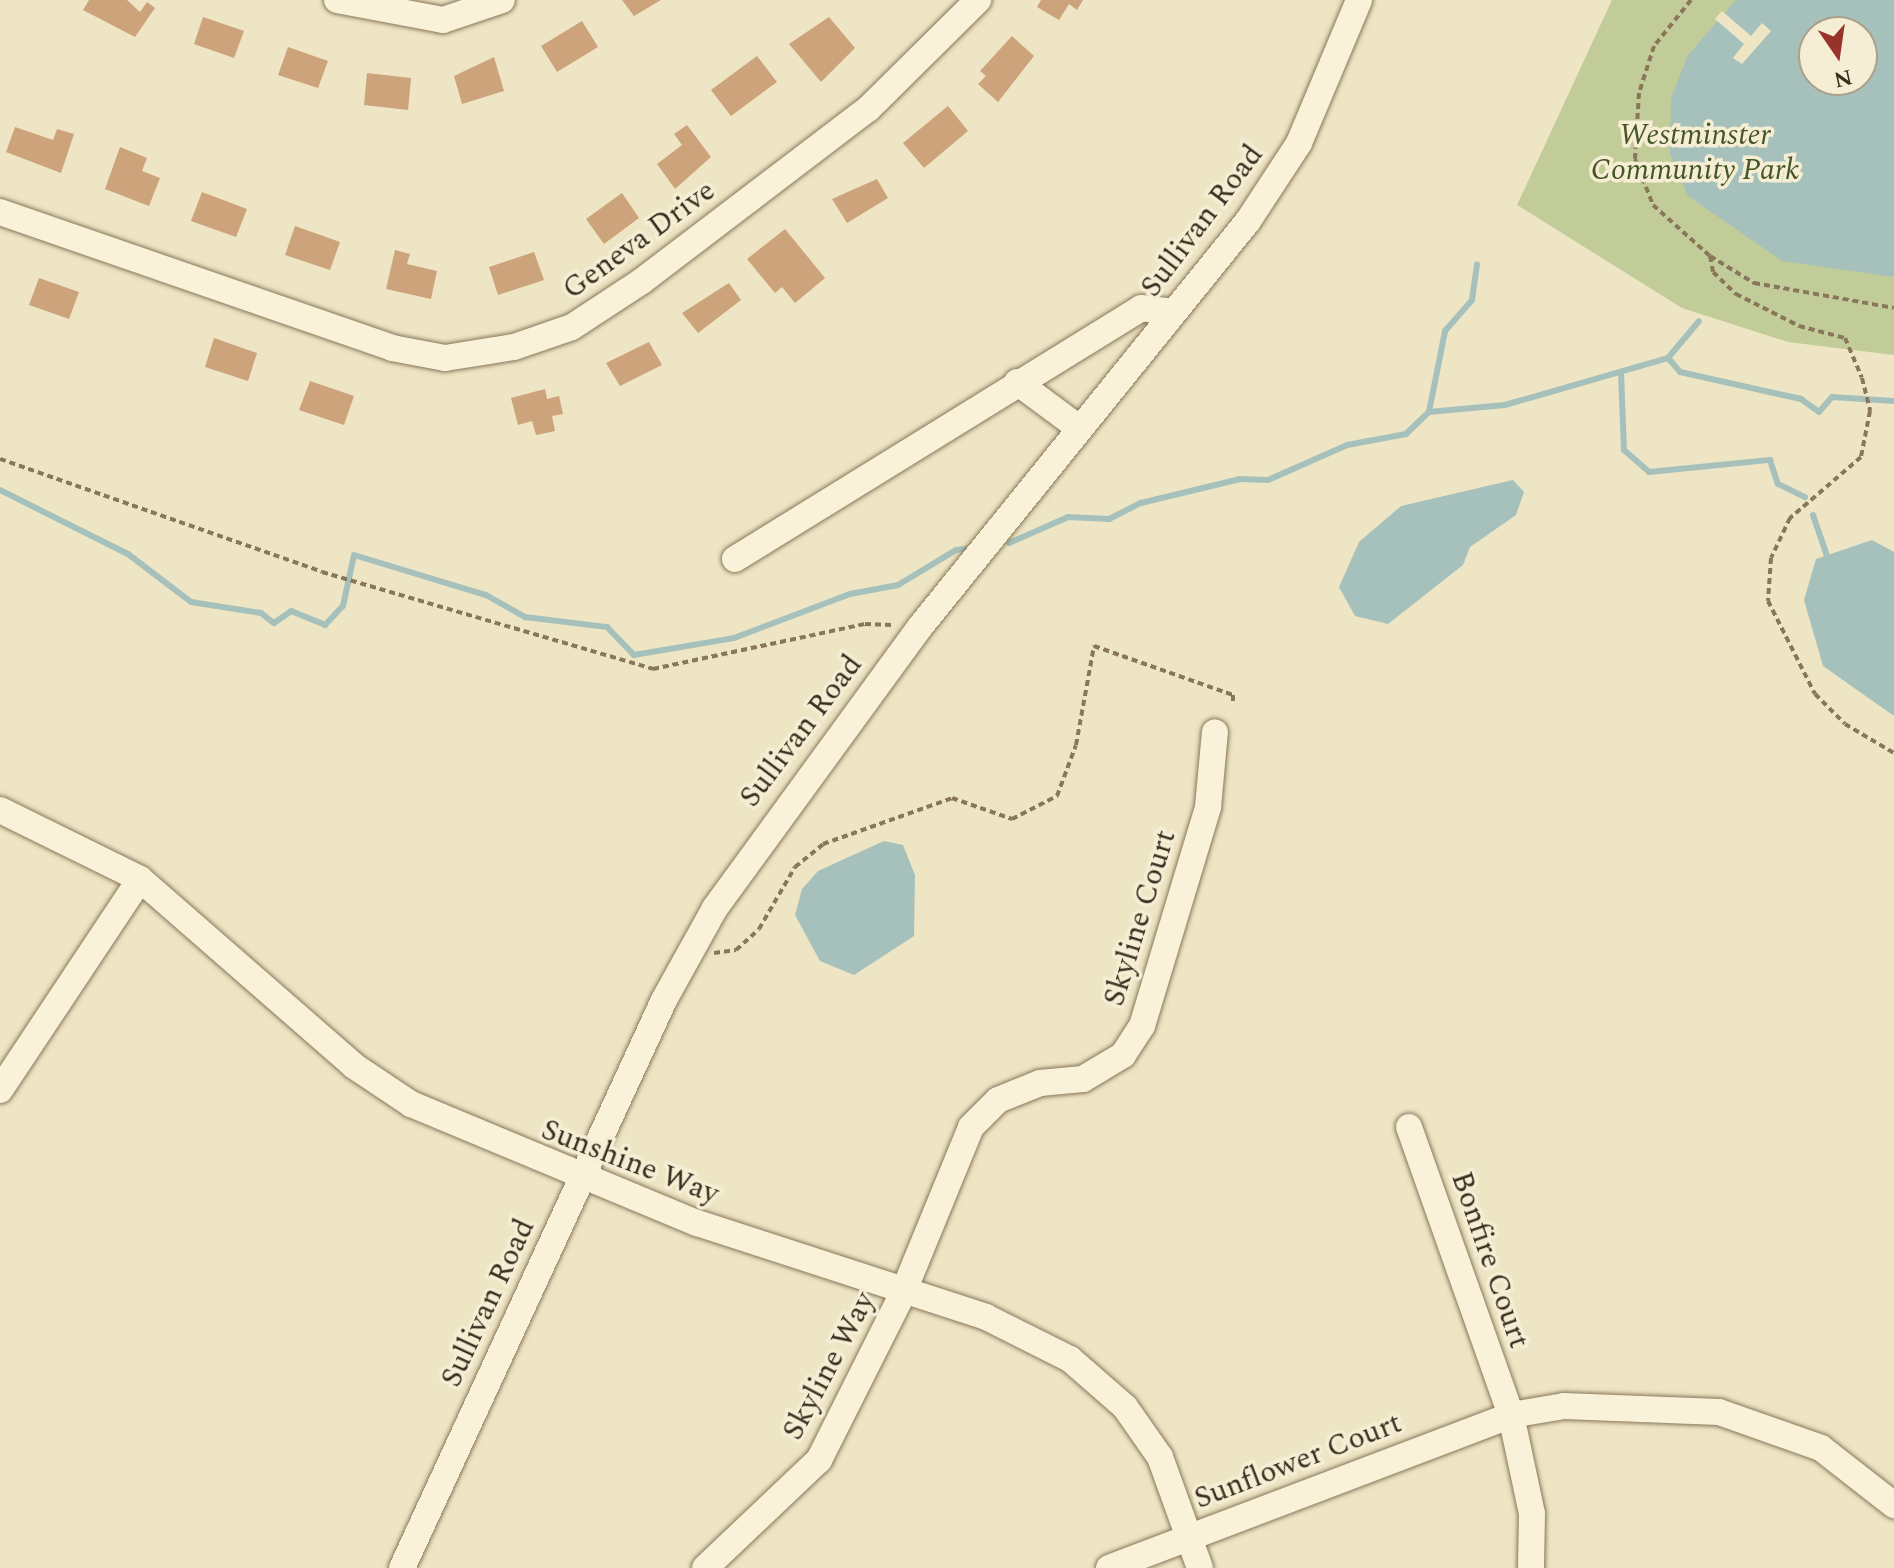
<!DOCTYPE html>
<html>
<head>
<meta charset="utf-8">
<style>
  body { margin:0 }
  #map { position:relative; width:1894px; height:1568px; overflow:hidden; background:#eee5c4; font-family:Spectral,serif }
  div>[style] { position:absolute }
  .green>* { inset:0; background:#c2cc98 }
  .water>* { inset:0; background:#a6c1bb }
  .pier>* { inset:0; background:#eee5c4 }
  .stream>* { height:6px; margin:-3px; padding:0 3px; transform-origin:3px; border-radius:3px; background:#a6c1bb }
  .building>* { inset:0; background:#cca37b }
  .path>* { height:4px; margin-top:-2px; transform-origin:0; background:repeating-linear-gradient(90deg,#89775b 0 6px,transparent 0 10px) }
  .roads { filter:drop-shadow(0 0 2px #89775b) drop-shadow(0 0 2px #89775b) }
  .minor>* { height:26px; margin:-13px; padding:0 13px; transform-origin:13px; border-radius:13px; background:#f9f1d8 }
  span { translate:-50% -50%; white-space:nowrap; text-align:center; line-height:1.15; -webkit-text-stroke:7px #f5eed4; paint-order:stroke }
  .park-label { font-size:30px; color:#455525; font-style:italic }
  .street-label { font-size:30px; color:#392d1f }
  .north { position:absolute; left:1798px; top:16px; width:80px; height:80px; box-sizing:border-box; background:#f5eed4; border:2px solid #aaa18c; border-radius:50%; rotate:167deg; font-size:22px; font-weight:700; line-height:32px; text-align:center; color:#392d1f }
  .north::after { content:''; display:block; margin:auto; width:28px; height:36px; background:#97332b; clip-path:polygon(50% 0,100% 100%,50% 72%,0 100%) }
</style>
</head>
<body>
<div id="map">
  <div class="green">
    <div style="clip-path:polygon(evenodd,1612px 0,1894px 0,1894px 355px,1788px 342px,1682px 308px,1517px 205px,1612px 0,1814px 32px,1862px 32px,1862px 80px,1814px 80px,1814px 32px)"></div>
  </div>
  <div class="water">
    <div style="clip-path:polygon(evenodd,1736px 0,1894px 0,1894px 277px,1782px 261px,1688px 196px,1670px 154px,1671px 98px,1688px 55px,1736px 0,1814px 32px,1862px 32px,1862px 80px,1814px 80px,1814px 32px)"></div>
    <div style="clip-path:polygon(1513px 480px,1524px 492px,1516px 515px,1470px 547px,1463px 565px,1388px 624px,1355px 616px,1339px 587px,1359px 542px,1401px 506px)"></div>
    <div style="clip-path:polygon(1872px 540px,1894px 552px,1894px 716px,1823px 666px,1804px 600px,1816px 559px)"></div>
    <div style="clip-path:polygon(884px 841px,903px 845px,915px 875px,914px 936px,854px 975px,820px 961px,795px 915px,802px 889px,818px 871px)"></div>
  </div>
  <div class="pier">
    <div style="clip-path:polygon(1722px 11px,1751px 36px,1762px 23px,1771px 31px,1742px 64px,1733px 58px,1744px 44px,1715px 19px)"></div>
  </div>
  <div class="stream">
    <div style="left:1668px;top:358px;width:18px;rotate:49deg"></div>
    <div style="left:1680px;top:372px;width:124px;rotate:12.6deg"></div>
    <div style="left:1801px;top:399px;width:22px;rotate:36deg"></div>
    <div style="left:1819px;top:412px;width:20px;rotate:-49deg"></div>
    <div style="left:1832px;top:397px;width:62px;rotate:3.7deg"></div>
    <div style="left:1621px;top:373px;width:77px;rotate:87.8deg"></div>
    <div style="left:1624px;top:450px;width:33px;rotate:41deg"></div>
    <div style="left:1649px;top:472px;width:122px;rotate:-5.7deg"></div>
    <div style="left:1770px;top:460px;width:25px;rotate:72deg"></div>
    <div style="left:1778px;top:484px;width:30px;rotate:26deg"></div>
    <div style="left:1429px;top:412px;width:76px;rotate:-5.3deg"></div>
    <div style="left:1505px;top:405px;width:170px;rotate:-16.1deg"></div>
    <div style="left:1668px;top:358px;width:48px;rotate:-50deg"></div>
    <div style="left:0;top:490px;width:143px;rotate:26.6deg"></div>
    <div style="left:128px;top:554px;width:79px;rotate:37.3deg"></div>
    <div style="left:191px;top:602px;width:71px;rotate:8.9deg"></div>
    <div style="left:261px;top:613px;width:16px;rotate:38deg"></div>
    <div style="left:274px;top:623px;width:21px;rotate:-35deg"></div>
    <div style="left:291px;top:611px;width:37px;rotate:22deg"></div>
    <div style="left:325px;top:625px;width:26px;rotate:-47deg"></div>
    <div style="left:343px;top:606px;width:52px;rotate:-77.8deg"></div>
    <div style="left:354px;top:555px;width:138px;rotate:16.9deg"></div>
    <div style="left:486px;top:595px;width:45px;rotate:29.4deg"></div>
    <div style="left:525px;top:617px;width:83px;rotate:7deg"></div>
    <div style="left:607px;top:627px;width:39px;rotate:46deg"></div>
    <div style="left:634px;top:655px;width:101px;rotate:-9.6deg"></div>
    <div style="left:734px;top:638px;width:124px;rotate:-20.8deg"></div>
    <div style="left:850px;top:594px;width:49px;rotate:-10.6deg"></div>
    <div style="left:898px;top:585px;width:68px;rotate:-31.1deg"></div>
    <div style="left:956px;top:550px;width:17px;rotate:-7deg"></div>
    <div style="left:1813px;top:515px;width:43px;rotate:71.1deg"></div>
    <div style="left:1009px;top:543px;width:64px;rotate:-23.8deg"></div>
    <div style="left:1068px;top:517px;width:41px;rotate:2.8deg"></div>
    <div style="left:1109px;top:519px;width:36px;rotate:-27deg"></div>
    <div style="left:1141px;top:503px;width:102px;rotate:-13.6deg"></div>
    <div style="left:1240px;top:479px;width:28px;rotate:2deg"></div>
    <div style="left:1268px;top:480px;width:86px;rotate:-23.9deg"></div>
    <div style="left:1347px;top:445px;width:60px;rotate:-10.6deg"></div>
    <div style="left:1406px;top:434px;width:32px;rotate:-44deg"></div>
    <div style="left:1429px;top:412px;width:83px;rotate:-78.8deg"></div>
    <div style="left:1445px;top:331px;width:41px;rotate:-48.9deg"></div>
    <div style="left:1472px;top:300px;width:36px;rotate:-82deg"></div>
  </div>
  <div class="building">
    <div style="clip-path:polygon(89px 0,127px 0,140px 12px,147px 2px,155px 8px,135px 37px,83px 10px)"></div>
    <div style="clip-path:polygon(622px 0,661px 0,634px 16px)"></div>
    <div style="clip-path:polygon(1041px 0,1083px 0,1077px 10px,1069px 4px,1059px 20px,1037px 7px)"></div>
    <div style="clip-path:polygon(203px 17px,244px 31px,234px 58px,194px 44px)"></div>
    <div style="clip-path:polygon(829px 17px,855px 48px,821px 82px,789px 44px)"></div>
    <div style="clip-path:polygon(582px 21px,598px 47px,557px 72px,541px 46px)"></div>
    <div style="clip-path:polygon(1012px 36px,1034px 56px,998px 102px,978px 84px,986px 76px,980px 71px)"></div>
    <div style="clip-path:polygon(288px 47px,328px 61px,318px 88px,278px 75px)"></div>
    <div style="clip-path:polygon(757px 56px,777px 82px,731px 116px,711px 90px)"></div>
    <div style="clip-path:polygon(494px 57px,504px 91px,462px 104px,454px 76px)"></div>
    <div style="clip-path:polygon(367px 73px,411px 78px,408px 110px,364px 105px)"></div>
    <div style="clip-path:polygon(948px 106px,968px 131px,924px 168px,903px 143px)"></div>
    <div style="clip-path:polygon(687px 125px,711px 157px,675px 189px,657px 164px,682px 145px,674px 134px)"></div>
    <div style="clip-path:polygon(15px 127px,53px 140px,57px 129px,74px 134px,61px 173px,6px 152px)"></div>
    <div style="clip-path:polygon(120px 147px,147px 158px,142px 171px,160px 178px,149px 206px,105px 189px)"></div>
    <div style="clip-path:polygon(877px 179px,888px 198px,847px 223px,832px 199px)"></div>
    <div style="clip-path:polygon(202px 192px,247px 209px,236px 237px,191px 221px)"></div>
    <div style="clip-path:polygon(622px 193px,639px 218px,604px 244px,586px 219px)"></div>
    <div style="clip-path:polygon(295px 226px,340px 242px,330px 270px,285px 255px)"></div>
    <div style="clip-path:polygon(785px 229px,825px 278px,795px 303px,782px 287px,775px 293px,747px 259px)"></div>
    <div style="clip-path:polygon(395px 250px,410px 254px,407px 264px,437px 271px,431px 299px,386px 289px)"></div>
    <div style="clip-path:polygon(534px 252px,544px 280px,498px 295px,489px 267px)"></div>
    <div style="clip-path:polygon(39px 278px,79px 292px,69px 319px,29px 305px)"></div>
    <div style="clip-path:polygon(729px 283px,741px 300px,698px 333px,682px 313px)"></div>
    <div style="clip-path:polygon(214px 338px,257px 353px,248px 381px,205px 367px)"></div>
    <div style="clip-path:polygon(649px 342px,662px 365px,620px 386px,606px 363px)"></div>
    <div style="clip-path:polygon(310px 381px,354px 396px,344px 425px,299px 410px)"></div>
    <div style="clip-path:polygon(545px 389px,547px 399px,559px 396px,563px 414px,552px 416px,555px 431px,536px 435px,532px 421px,518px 425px,511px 398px)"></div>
  </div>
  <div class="path">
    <div style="left:1691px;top:0;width:59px;rotate:128.8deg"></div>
    <div style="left:1654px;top:46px;width:49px;rotate:107.7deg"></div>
    <div style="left:1639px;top:93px;width:66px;rotate:93.5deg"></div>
    <div style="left:1635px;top:159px;width:49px;rotate:68.6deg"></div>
    <div style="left:1653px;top:205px;width:76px;rotate:41.8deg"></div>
    <div style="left:1710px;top:256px;width:52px;rotate:31.5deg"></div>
    <div style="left:1754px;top:283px;width:142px;rotate:10.1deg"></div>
    <div style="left:1710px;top:256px;width:16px;rotate:79deg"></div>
    <div style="left:1713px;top:272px;width:32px;rotate:44deg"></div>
    <div style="left:1736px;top:294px;width:71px;rotate:26.9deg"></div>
    <div style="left:1799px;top:326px;width:48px;rotate:14.6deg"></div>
    <div style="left:1845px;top:338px;width:43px;rotate:67deg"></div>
    <div style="left:1862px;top:378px;width:34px;rotate:76deg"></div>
    <div style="left:1870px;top:411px;width:47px;rotate:101.1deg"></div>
    <div style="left:1861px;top:457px;width:94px;rotate:139.3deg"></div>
    <div style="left:1790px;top:518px;width:44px;rotate:115.4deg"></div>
    <div style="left:1771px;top:558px;width:43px;rotate:94deg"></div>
    <div style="left:1768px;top:601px;width:104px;rotate:63.2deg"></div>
    <div style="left:1815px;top:694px;width:42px;rotate:45deg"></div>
    <div style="left:1845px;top:724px;width:57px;rotate:30.6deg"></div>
    <div style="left:0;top:459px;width:341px;rotate:19.3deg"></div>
    <div style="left:322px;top:572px;width:345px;rotate:16.3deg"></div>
    <div style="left:653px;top:669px;width:217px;rotate:-12deg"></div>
    <div style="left:865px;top:624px;width:27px;rotate:2deg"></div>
    <div style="left:714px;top:953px;width:22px;rotate:-8deg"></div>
    <div style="left:736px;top:950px;width:31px;rotate:-42deg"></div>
    <div style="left:759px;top:929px;width:72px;rotate:-59.9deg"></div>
    <div style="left:795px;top:867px;width:36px;rotate:-39deg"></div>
    <div style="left:823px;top:844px;width:137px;rotate:-19.6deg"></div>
    <div style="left:952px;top:798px;width:64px;rotate:19.3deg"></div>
    <div style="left:1012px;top:819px;width:51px;rotate:-27.1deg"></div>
    <div style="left:1057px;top:796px;width:54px;rotate:-69.6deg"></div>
    <div style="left:1076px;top:745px;width:101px;rotate:-79.7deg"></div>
    <div style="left:1094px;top:646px;width:147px;rotate:19.4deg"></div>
    <div style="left:1233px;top:695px;width:7px;rotate:90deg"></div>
  </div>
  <div class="roads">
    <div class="minor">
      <div style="left:337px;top:0;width:108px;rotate:10.7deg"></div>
      <div style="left:443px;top:20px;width:62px;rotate:-18.7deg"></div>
      <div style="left:0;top:212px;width:415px;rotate:19.1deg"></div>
      <div style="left:392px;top:348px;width:54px;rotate:10.7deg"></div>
      <div style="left:445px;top:358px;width:70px;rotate:-9.1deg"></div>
      <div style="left:514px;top:347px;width:61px;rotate:-19deg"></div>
      <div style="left:572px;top:327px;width:84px;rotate:-33.3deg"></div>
      <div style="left:642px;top:281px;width:284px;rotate:-37.3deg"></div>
      <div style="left:868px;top:109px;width:155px;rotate:-44.7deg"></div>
      <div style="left:1017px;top:382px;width:77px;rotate:36.6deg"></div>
      <div style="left:735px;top:559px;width:477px;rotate:-31.7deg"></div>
      <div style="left:1141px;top:308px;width:33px;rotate:7deg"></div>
      <div style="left:0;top:810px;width:156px;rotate:26.2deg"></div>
      <div style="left:140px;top:879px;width:284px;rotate:41.1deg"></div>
      <div style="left:354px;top:1066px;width:69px;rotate:33.7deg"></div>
      <div style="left:411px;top:1104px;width:310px;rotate:22.6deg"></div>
      <div style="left:697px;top:1223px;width:304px;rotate:18deg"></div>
      <div style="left:986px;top:1317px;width:94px;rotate:26.6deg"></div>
      <div style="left:1070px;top:1359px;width:73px;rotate:41.1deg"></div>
      <div style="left:1125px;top:1407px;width:61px;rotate:55deg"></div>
      <div style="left:1160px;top:1457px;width:118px;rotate:70.2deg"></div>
      <div style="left:0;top:1090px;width:253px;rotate:-56.4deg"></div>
      <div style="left:1409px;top:1127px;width:306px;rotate:70.5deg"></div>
      <div style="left:1511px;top:1415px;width:101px;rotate:78deg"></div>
      <div style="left:1532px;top:1514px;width:54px;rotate:91.1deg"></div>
      <div style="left:402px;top:1568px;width:626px;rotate:-65.24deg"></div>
      <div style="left:664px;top:1000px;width:105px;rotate:-61deg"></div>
      <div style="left:715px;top:908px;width:348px;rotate:-53.9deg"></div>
      <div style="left:920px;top:627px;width:522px;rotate:-51.07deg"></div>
      <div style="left:1248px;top:221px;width:93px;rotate:-56.8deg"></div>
      <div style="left:1299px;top:143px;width:155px;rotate:-67.2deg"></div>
      <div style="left:705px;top:1568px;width:157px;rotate:-43.5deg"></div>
      <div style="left:819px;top:1460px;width:187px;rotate:-63.3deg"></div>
      <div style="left:903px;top:1293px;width:179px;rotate:-67.7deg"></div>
      <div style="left:971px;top:1127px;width:38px;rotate:-45deg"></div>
      <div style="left:998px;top:1100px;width:45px;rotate:-22deg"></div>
      <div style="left:1040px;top:1083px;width:43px;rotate:-5.3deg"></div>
      <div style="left:1083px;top:1079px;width:47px;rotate:-31deg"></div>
      <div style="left:1123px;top:1055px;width:35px;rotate:-57deg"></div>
      <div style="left:1142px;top:1026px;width:229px;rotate:-73.2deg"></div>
      <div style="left:1208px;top:807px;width:75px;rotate:-84.7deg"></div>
      <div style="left:1109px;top:1568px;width:430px;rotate:-20.8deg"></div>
      <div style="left:1511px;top:1415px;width:54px;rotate:-9.6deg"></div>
      <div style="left:1564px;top:1406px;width:155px;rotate:2.2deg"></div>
      <div style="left:1719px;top:1412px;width:108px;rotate:19.4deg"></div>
      <div style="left:1821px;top:1448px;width:93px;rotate:38deg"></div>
    </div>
  </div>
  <div class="park-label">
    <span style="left:1695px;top:152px">Westminster<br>Community Park</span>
  </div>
  <div class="street-label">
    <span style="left:1202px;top:221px;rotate:-53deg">Sullivan Road</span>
    <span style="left:639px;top:240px;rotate:-36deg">Geneva Drive</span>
    <span style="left:801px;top:731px;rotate:-53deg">Sullivan Road</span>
    <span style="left:1140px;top:918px;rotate:-73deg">Skyline Court</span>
    <span style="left:630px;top:1162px;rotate:21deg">Sunshine Way</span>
    <span style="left:1490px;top:1260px;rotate:71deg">Bonfire Court</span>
    <span style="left:488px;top:1303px;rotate:-65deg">Sullivan Road</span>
    <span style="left:829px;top:1366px;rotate:-62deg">Skyline Way</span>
    <span style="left:1298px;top:1461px;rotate:-21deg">Sunflower Court</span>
  </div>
  <div class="north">N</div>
</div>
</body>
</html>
